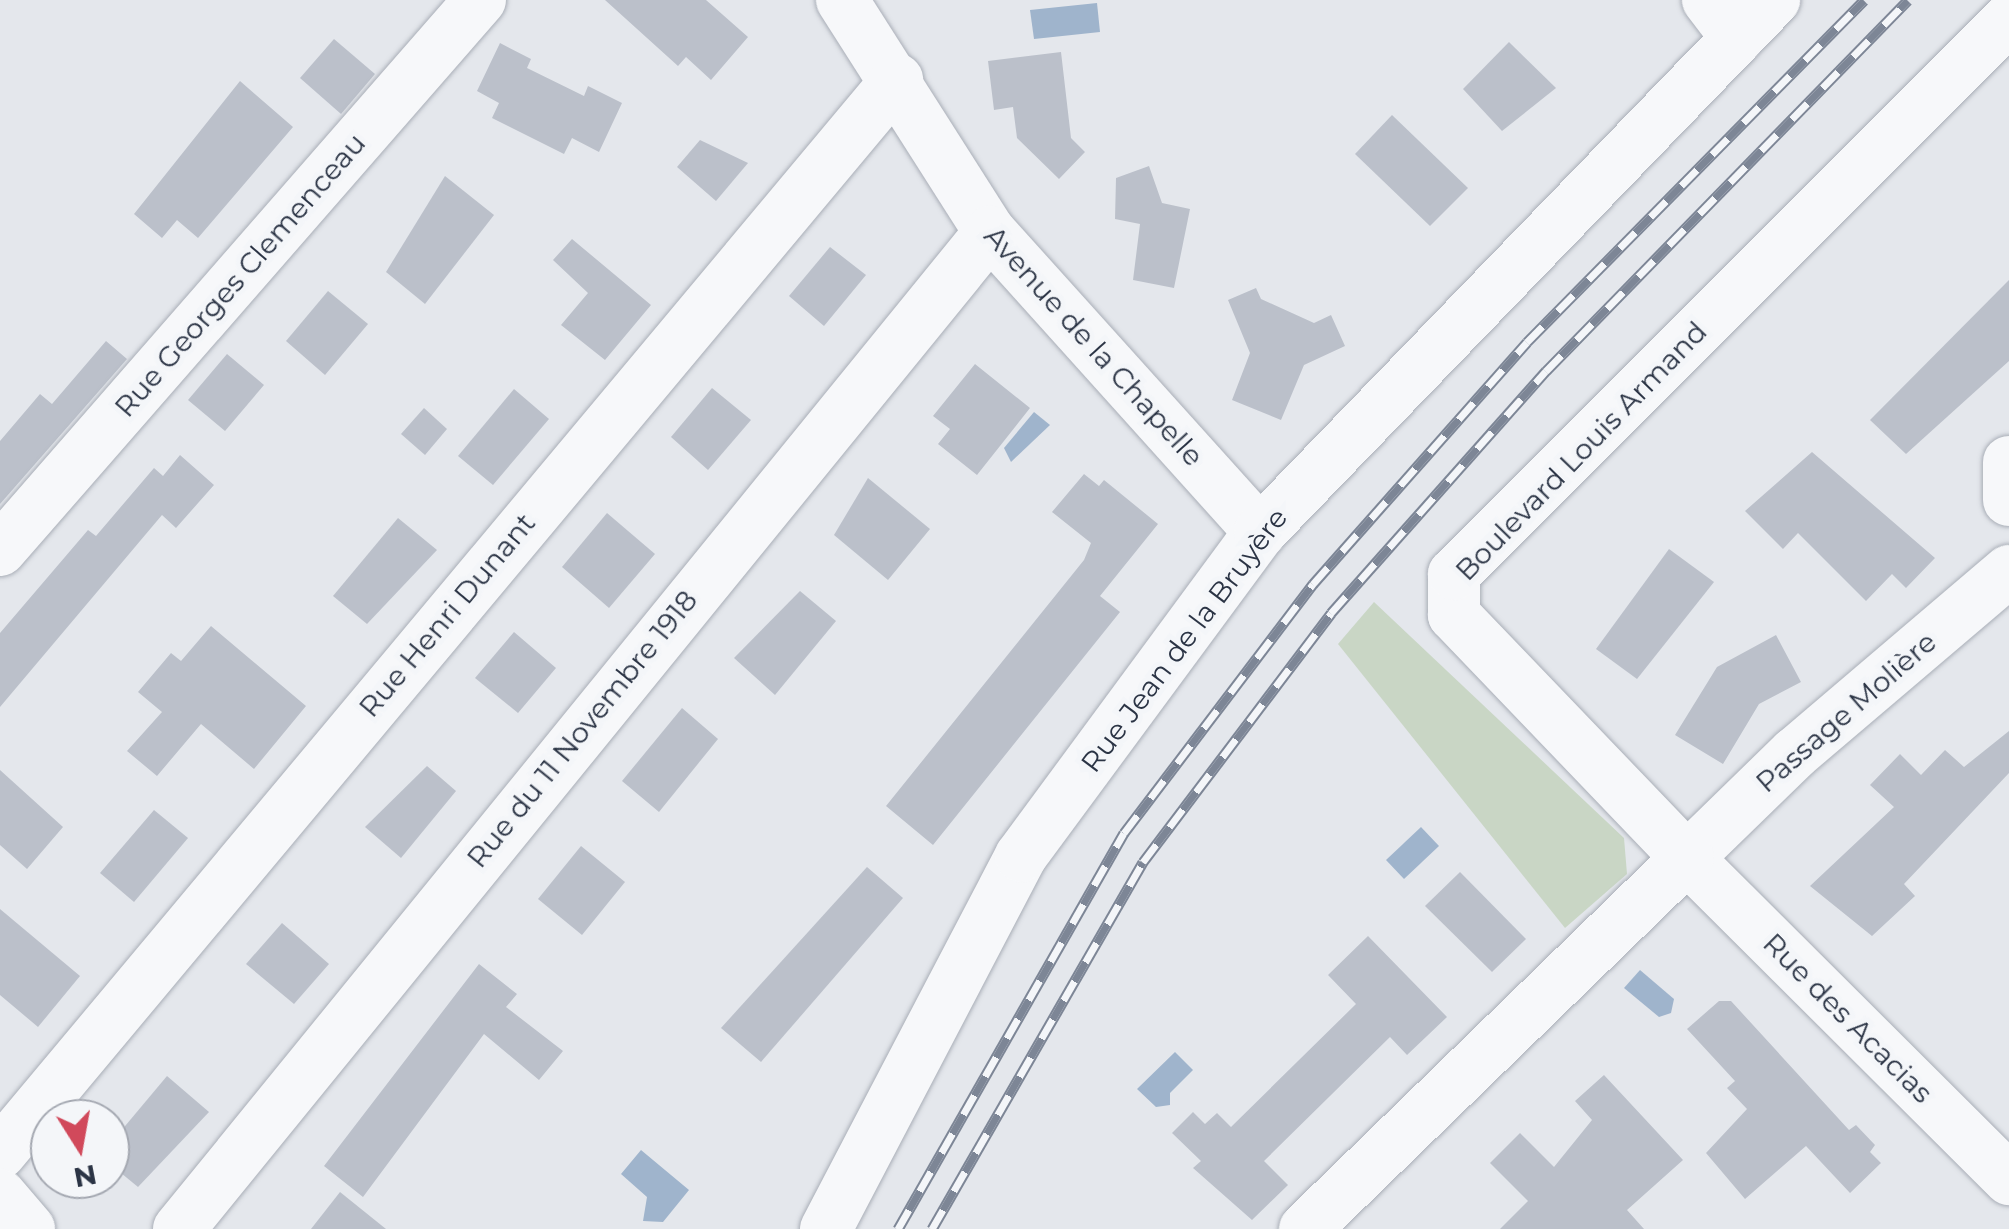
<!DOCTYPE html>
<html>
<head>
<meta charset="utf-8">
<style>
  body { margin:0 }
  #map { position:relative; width:2009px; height:1229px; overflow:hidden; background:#e4e7ec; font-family:Montserrat,sans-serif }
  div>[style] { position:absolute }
  .green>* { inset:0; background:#c9d6c5 }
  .water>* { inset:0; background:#9fb4cc }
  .building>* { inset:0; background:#bbc0ca }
  .roads { filter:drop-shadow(0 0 2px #a9aeb7) drop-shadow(0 0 2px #a9aeb7) }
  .minor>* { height:52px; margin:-26px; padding:0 26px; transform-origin:26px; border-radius:26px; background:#f7f8fa }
  .rail>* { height:11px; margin-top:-5.5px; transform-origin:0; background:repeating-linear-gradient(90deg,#f4f6f9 0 22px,#7d8696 0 44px); box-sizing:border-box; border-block:2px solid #7d8696 }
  span { translate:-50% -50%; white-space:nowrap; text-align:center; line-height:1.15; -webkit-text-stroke:10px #f4f6f9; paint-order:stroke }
  .street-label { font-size:28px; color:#2b3445 }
  .north { position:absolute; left:30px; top:1099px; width:100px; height:100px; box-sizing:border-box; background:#f4f6f9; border:2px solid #a4a8b1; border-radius:50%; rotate:169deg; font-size:28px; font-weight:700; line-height:40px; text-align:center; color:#2b3445 }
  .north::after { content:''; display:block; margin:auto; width:35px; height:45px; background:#d1495b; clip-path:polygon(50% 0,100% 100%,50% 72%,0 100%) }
</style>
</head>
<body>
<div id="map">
  <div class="green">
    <div style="clip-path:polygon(1374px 602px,1624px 838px,1627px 874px,1565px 928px,1338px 644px)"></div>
  </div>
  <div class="water">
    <div style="clip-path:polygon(1097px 3px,1100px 32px,1034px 39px,1030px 10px)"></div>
    <div style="clip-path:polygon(1034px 412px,1050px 425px,1011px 462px,1004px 448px)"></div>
    <div style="clip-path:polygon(1421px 827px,1439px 846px,1404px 879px,1386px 860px)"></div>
    <div style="clip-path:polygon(1640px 970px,1674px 999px,1671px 1013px,1659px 1017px,1624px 988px)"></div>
    <div style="clip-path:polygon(1175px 1052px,1193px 1070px,1170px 1093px,1170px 1105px,1156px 1107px,1137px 1089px)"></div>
    <div style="clip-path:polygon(641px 1150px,689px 1190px,663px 1222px,643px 1221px,647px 1197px,621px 1174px)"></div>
  </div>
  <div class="building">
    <div style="clip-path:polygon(605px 0,706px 0,748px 37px,711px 80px,686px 57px,678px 66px)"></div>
    <div style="clip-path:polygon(334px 39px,375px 74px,341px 114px,300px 78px)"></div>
    <div style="clip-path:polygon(1509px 42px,1556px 88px,1502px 131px,1463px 89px)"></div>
    <div style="clip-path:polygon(500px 43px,531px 59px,527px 68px,584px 96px,588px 86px,622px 103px,599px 152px,572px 138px,564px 154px,492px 118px,499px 103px,477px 91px)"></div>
    <div style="clip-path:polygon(1061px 52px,1071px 138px,1085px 152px,1059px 179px,1017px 138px,1013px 107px,994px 110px,988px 61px)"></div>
    <div style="clip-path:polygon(240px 81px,293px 127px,198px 238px,177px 220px,162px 238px,134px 214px)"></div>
    <div style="clip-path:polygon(1392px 115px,1468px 188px,1430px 226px,1355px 154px)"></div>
    <div style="clip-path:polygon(700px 140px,748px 163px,716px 201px,677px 167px)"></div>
    <div style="clip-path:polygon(1149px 166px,1162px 203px,1190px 209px,1174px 288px,1133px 280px,1140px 224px,1115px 219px,1116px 178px)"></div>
    <div style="clip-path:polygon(445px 176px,494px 215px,425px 304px,386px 272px)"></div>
    <div style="clip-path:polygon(572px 239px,651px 305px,605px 360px,561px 325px,588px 293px,553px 260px)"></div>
    <div style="clip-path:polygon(830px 247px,866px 275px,824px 326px,789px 296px)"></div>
    <div style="clip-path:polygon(2009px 280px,2009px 361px,1906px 454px,1870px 420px)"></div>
    <div style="clip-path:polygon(1256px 288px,1261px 299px,1314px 323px,1331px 315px,1345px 346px,1304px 365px,1281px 420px,1232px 400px,1250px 353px,1228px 300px)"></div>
    <div style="clip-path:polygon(328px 291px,368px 324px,325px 375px,286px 341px)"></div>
    <div style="clip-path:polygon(106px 341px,127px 359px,0 504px,0 441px,40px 394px,52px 404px)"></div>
    <div style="clip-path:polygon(227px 354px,264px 385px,225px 431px,188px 400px)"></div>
    <div style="clip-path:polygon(975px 364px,1030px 408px,977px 475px,938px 444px,950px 429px,933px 416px)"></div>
    <div style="clip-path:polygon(712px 388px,751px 420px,708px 470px,671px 437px)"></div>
    <div style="clip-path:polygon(514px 389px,549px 419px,493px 485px,458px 456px)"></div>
    <div style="clip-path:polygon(424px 408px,447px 429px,425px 455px,401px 434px)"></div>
    <div style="clip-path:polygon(1812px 452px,1935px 558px,1906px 588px,1892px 574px,1866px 601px,1798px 533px,1783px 549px,1745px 511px)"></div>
    <div style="clip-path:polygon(180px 455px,214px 485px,176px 528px,162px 515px,0 707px,0 633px,88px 530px,96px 536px,154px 468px,163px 476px)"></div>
    <div style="clip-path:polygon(1084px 474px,1099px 486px,1104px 480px,1158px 524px,1100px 596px,1120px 612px,933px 845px,886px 806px,1084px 560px,1091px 543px,1052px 512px)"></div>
    <div style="clip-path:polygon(868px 478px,930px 529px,888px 580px,834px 535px)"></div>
    <div style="clip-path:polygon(607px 513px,655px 554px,609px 608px,562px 567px)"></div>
    <div style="clip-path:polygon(398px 518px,437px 550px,367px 624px,333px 596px)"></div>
    <div style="clip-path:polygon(1669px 549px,1714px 582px,1637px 679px,1596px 649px)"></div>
    <div style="clip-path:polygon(800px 591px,836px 621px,775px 695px,734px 658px)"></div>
    <div style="clip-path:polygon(211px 626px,306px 706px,254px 769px,201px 724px,157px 776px,127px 751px,162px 712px,138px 692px,171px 653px,181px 661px)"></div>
    <div style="clip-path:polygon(514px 632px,556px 668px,518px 713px,475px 678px)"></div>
    <div style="clip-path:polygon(1776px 635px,1801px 682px,1759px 704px,1723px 764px,1675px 735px,1717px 667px)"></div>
    <div style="clip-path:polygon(682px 708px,718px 739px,659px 812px,622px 781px)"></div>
    <div style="clip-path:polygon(2009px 731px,2009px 773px,1904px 884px,1915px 896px,1872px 936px,1810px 886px,1894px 807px,1870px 785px,1900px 754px,1921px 775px,1945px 750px,1964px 767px)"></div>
    <div style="clip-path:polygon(427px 766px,456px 791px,401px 858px,365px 827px)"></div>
    <div style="clip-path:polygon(0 770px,63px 827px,27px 869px,0 845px)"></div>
    <div style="clip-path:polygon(154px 810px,188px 838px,134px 902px,100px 873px)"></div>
    <div style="clip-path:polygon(581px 846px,625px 882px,582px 935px,538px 899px)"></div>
    <div style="clip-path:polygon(867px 867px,903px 898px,761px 1062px,721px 1028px)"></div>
    <div style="clip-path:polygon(1460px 872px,1526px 939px,1492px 972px,1425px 906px)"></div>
    <div style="clip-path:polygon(0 909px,80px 976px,38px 1027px,0 995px)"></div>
    <div style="clip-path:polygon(282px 923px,329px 964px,294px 1004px,246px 964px)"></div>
    <div style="clip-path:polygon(1368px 936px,1447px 1017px,1407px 1055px,1390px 1037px,1264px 1161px,1288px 1185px,1252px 1220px,1193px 1168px,1201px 1161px,1172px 1133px,1193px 1112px,1205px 1124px,1217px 1113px,1231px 1127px,1356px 1004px,1328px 975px)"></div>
    <div style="clip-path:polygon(479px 964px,517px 994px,506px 1007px,563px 1051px,539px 1080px,484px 1034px,363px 1197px,324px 1166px)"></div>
    <div style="clip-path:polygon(1719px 1001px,1731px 1001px,1849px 1130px,1856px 1125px,1875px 1145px,1870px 1152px,1881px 1163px,1850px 1193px,1806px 1146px,1745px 1199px,1706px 1153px,1747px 1109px,1727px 1088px,1735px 1081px,1687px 1029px)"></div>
    <div style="clip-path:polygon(1604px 1075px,1683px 1160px,1627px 1210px,1644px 1229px,1500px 1229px,1528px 1201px,1490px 1163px,1520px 1133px,1554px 1167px,1592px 1120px,1575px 1101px)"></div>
    <div style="clip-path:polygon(167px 1076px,209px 1112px,138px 1187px,110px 1164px,110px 1144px)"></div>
    <div style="clip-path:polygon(340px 1192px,386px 1229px,311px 1229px)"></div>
  </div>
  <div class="roads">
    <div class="minor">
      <div style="left:842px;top:0;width:275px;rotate:57.5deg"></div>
      <div style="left:990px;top:232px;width:404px;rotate:48deg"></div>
      <div style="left:1708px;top:0;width:48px;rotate:52.7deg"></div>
      <div style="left:2009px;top:462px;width:38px;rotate:90deg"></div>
      <div style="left:0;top:550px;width:730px;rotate:-48.89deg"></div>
      <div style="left:2009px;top:571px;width:281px;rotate:139.6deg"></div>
      <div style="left:1795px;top:753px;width:151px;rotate:135.8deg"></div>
      <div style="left:1687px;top:858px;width:455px;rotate:44.9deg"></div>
      <div style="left:0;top:1153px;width:1399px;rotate:-50.11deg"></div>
      <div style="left:0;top:1195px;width:45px;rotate:49.5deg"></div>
      <div style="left:179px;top:1229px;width:1285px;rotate:-50.87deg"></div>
      <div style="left:826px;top:1229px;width:421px;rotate:-62.4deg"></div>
      <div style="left:1021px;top:856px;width:403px;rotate:-53.6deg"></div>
      <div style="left:1260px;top:532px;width:740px;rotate:-45.99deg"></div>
      <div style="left:1305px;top:1229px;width:533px;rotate:-44.16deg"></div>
      <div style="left:1687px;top:858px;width:337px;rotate:-133.8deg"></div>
      <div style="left:1454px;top:615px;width:41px;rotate:-90deg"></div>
      <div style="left:1454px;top:574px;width:785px;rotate:-45deg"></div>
    </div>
  </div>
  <div class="rail">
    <div style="left:898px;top:1229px;width:456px;rotate:-60.3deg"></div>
    <div style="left:1124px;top:833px;width:313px;rotate:-52.8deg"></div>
    <div style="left:1313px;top:584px;width:323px;rotate:-48.5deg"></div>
    <div style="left:1527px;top:342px;width:480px;rotate:-45.4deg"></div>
    <div style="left:932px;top:1229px;width:423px;rotate:-60.1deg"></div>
    <div style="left:1143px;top:862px;width:312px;rotate:-52.9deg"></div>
    <div style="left:1331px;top:613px;width:324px;rotate:-48.4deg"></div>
    <div style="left:1546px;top:371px;width:518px;rotate:-45.7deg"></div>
  </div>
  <div class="street-label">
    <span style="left:240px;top:275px;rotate:-49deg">Rue Georges Clemenceau</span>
    <span style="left:1094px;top:346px;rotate:48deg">Avenue de la Chapelle</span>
    <span style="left:1581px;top:451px;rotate:-46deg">Boulevard Louis Armand</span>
    <span style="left:447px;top:615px;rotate:-50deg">Rue Henri Dunant</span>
    <span style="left:1184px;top:640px;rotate:-53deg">Rue Jean de la Bruyère</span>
    <span style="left:1846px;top:712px;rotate:-41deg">Passage Molière</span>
    <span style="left:582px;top:729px;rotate:-51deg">Rue du 11 Novembre 1918</span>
    <span style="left:1848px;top:1018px;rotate:45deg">Rue des Acacias</span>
  </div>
  <div class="north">N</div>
</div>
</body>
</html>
